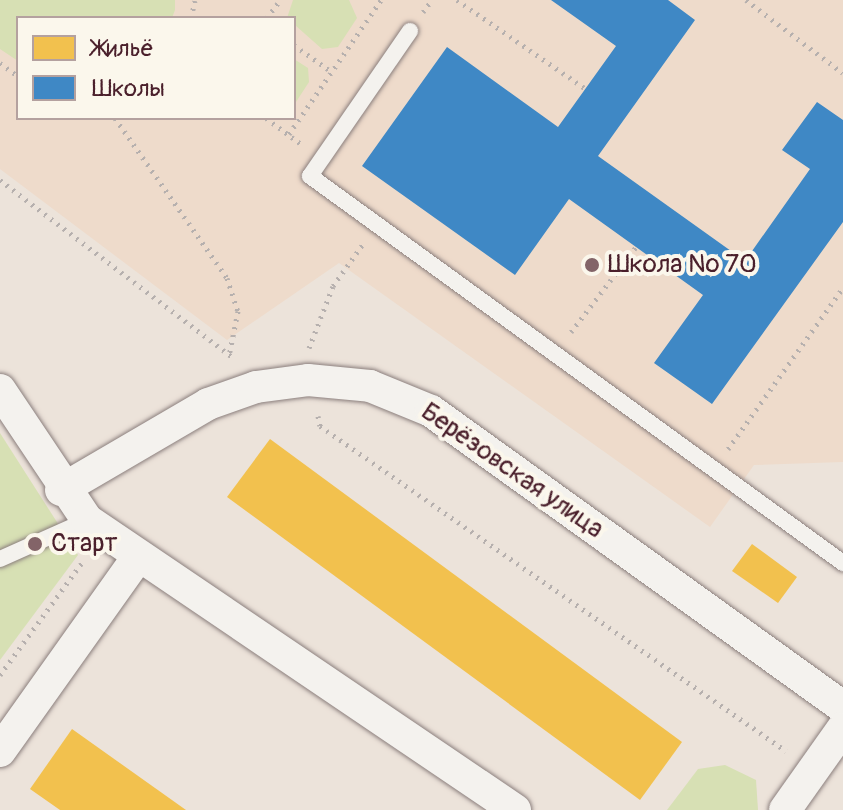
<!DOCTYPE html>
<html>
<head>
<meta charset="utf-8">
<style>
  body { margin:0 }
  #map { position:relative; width:843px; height:810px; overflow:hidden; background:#ece3da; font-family:Pangolin,sans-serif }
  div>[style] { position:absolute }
  .built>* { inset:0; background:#eedbcb }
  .green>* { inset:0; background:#d7e0b4 }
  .homes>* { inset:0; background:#f2c14e }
  .schools>* { inset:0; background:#3f88c5 }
  .path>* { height:5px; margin-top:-2.5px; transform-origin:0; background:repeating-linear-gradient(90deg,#b6b0ae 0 2px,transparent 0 8px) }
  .roads { filter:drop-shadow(0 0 2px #8b7f7d) drop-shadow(0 0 2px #8b7f7d) }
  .lane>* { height:16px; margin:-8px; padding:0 8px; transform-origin:8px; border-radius:8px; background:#f4f2ee }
  .street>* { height:32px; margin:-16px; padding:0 16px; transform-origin:16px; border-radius:16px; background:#f4f2ee }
  .dots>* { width:22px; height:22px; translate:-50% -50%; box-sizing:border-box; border:4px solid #fbf7ec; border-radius:50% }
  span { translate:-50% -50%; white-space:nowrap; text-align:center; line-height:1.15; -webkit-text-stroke:8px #fbf7ec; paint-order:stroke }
  .poi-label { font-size:26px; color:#4a1f2b }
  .left { translate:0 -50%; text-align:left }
  .street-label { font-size:26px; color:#4a1f2b }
  .legend { position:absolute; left:16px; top:16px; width:280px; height:104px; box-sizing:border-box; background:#fbf7ec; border:2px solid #b4a19f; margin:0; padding:10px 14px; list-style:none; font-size:24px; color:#4a1f2b }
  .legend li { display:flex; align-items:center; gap:16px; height:40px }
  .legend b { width:40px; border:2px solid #b4a19f }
</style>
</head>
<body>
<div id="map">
  <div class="built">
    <div style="clip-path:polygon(evenodd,0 0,843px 0,843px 462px,754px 465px,710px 527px,339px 263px,227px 340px,0 169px,0 0,18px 18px,294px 18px,294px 118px,18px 118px,18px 18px)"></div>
  </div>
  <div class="green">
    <div style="clip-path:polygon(0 0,175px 0,175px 10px,172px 18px,18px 18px,18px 61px,0 49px)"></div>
    <div style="clip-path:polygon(293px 0,349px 0,357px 18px,338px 47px,322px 49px,287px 18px)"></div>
    <div style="clip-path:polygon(294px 59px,308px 68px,309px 82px,294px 105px)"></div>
    <div style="clip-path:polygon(0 433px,78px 555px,0 660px)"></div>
    <div style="clip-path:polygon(725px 765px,756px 780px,758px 810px,667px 810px,698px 769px)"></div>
  </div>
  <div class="homes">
    <div style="clip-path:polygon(270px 439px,682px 742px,640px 800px,227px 497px)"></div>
    <div style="clip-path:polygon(752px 544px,797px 577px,778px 603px,732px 571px)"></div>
    <div style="clip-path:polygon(72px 729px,186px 810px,60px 810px,30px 789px)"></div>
  </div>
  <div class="schools">
    <div style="clip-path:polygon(551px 0,668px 0,695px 20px,598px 156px,745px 261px,810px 169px,782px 150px,817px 102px,843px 120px,843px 222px,712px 404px,654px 363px,703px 295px,569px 199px,515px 275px,362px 166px,447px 47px,558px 127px,616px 46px)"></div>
  </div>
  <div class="path">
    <div style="left:457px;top:0;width:157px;rotate:34.6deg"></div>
    <div style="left:746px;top:0;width:121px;rotate:37deg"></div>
    <div style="left:423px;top:12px;width:15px;rotate:-53deg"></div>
    <div style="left:191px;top:18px;width:18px;rotate:-77deg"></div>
    <div style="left:267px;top:18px;width:22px;rotate:-54deg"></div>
    <div style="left:294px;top:45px;width:47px;rotate:35.4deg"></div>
    <div style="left:0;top:63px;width:22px;rotate:36deg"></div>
    <div style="left:115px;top:118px;width:195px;rotate:55deg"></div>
    <div style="left:227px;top:278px;width:35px;rotate:72deg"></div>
    <div style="left:238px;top:311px;width:46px;rotate:101.3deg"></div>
    <div style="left:266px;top:118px;width:44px;rotate:36.6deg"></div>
    <div style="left:289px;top:134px;width:163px;rotate:-55.5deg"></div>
    <div style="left:0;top:180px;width:294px;rotate:37.3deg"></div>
    <div style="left:571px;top:332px;width:107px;rotate:-52.6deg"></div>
    <div style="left:309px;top:348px;width:66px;rotate:-68.8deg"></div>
    <div style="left:333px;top:286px;width:52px;rotate:-54.5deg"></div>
    <div style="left:318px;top:416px;width:10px;rotate:79deg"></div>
    <div style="left:320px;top:426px;width:568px;rotate:34.89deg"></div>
    <div style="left:728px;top:449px;width:198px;rotate:-54.5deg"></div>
    <div style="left:0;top:675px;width:142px;rotate:-53.9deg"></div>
  </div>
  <div class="roads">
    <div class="lane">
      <div style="left:410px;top:31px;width:176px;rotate:124.6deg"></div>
      <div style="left:310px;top:176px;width:659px;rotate:35.98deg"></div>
      <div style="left:0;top:559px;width:95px;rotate:-24.1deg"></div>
    </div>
    <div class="street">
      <div style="left:0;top:390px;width:156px;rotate:56.2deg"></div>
      <div style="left:87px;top:520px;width:517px;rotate:34.12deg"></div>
      <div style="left:61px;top:490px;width:170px;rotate:-30.3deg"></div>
      <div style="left:208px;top:404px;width:51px;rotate:-19.5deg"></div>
      <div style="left:256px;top:387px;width:52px;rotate:-7.7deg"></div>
      <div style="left:308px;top:380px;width:62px;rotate:5.5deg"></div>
      <div style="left:370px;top:386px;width:66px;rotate:22.3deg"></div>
      <div style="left:431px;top:411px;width:507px;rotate:35.7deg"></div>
      <div style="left:0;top:751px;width:238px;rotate:-54.6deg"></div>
      <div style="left:785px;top:810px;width:100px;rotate:-54.7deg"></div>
    </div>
  </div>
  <div class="dots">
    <div style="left:592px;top:265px;background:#836468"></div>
    <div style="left:35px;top:544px;background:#836468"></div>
  </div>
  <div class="poi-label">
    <span class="left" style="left:608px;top:265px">Школа № 70</span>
    <span class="left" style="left:51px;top:544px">Старт</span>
  </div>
  <div class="street-label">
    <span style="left:512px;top:471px;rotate:35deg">Берёзовская улица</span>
  </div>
  <ul class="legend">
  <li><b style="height:22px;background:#f2c14e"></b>Жильё</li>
  <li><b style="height:22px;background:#3f88c5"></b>Школы</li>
  </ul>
</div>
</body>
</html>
